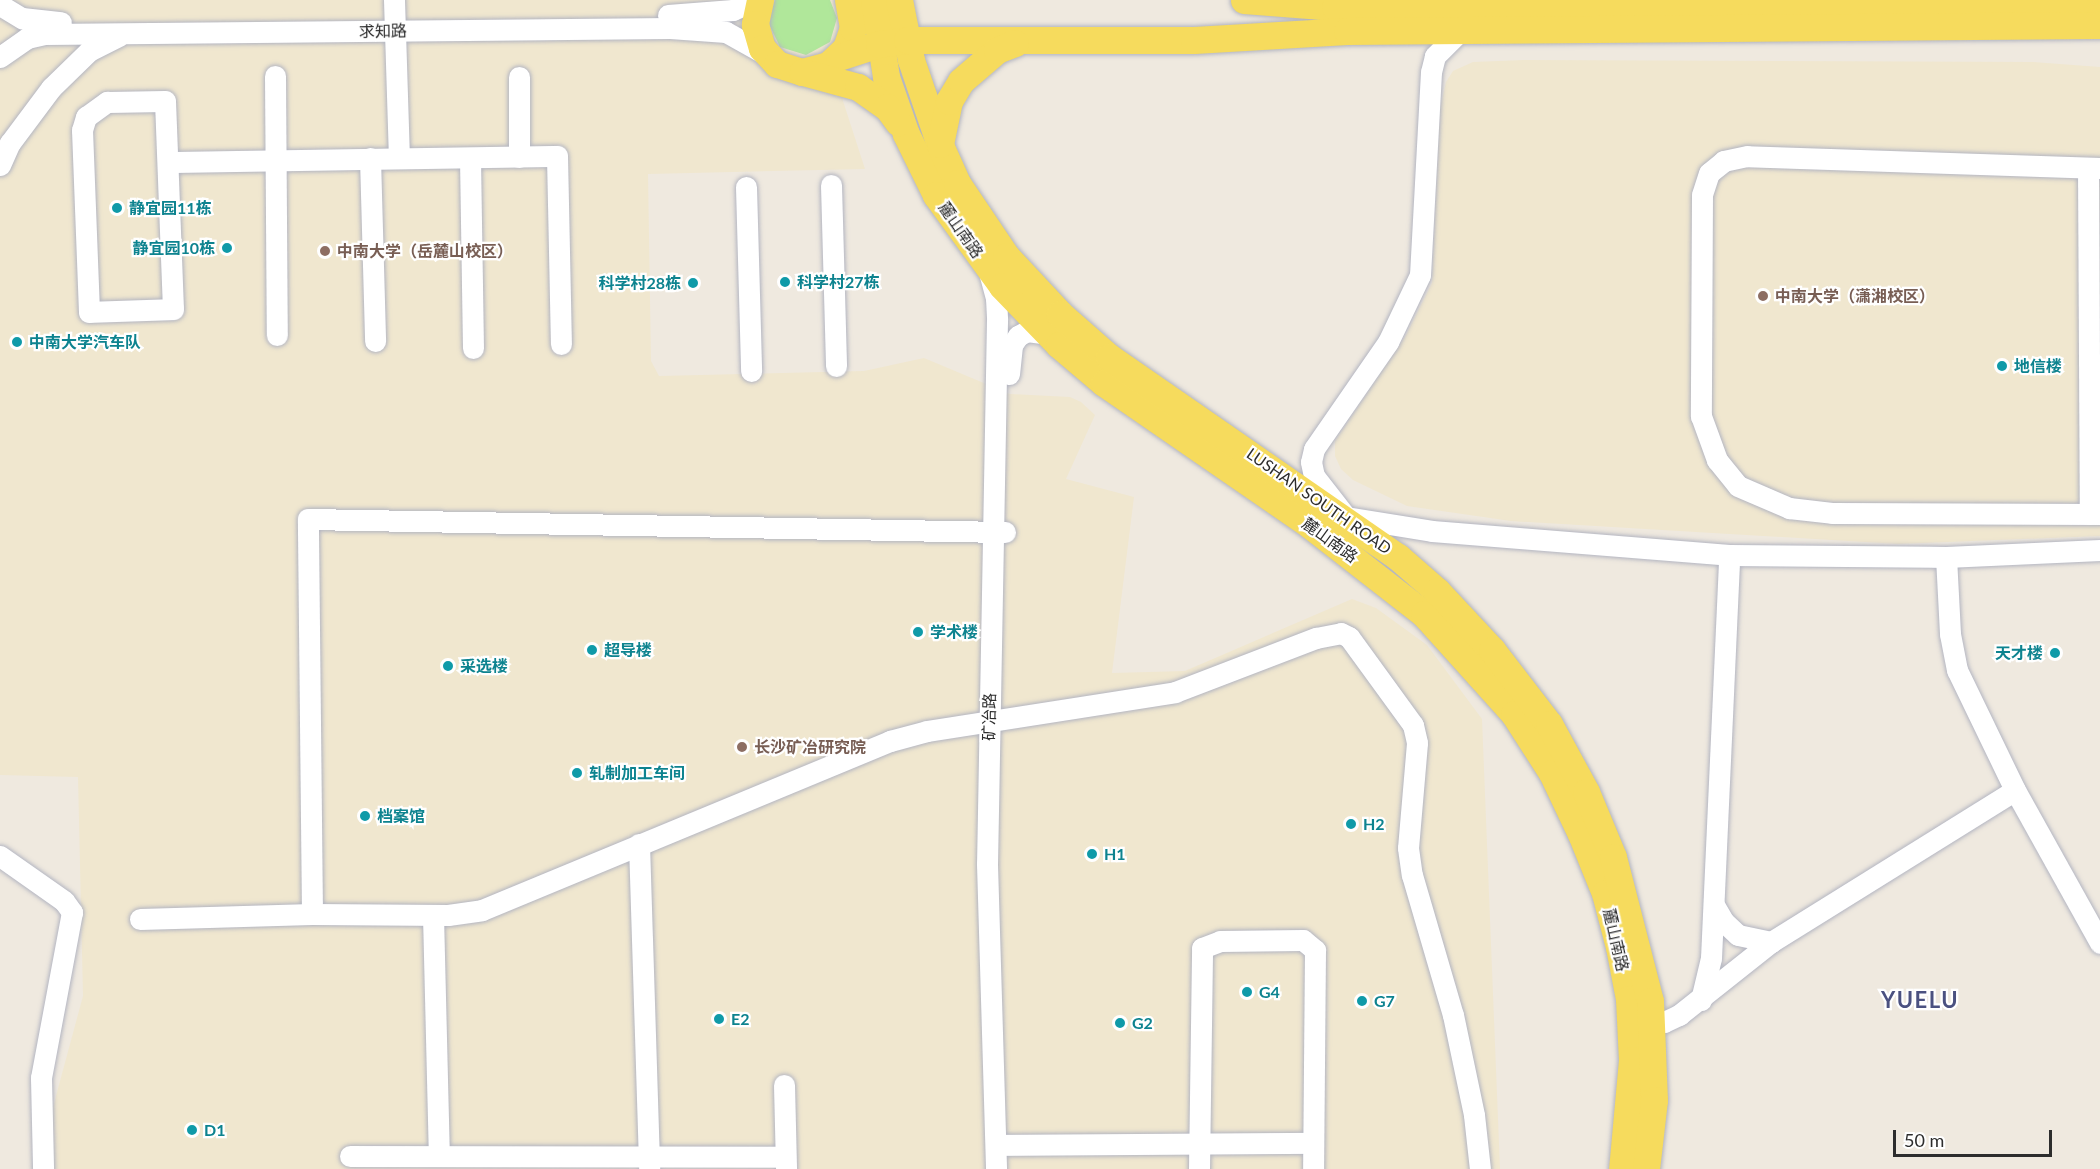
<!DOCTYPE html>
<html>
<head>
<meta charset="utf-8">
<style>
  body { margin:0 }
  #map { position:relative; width:2100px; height:1169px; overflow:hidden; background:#efe9df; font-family:Lato,"Noto Sans SC",sans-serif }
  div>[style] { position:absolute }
  .education>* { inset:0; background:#f0e7cf }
  .green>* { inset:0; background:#b0e79a }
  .roads { filter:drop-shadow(0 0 2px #b3b5c1) drop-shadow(0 0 2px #b3b5c1) }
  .minor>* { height:21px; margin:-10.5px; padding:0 10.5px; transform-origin:10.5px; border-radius:10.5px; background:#fff }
  .major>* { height:27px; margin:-13.5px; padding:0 13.5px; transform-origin:13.5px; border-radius:13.5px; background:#f6db5d }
  .dots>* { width:16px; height:16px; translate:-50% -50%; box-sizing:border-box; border:3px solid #fff; border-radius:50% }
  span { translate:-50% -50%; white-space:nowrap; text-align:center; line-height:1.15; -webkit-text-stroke:4.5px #fff; paint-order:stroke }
  .street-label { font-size:16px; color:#2d2d2d }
  .culture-label { font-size:16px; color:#0d838f; font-weight:700 }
  .left { translate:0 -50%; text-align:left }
  .right { translate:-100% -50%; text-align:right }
  .education-label { font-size:16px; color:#785e54; font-weight:700 }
  .district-label { font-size:22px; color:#4b5180; font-weight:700; letter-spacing:1.5px }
  .scale { position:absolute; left:1893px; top:1130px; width:159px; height:27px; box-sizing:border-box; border:3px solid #2d2d2d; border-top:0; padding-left:8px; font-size:18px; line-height:21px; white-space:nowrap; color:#2d2d2d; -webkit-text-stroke:4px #fff; paint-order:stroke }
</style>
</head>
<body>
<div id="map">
  <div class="education">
    <div style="clip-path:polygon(0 0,837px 0,843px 101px,865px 169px,648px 174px,651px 361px,659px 376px,864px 371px,924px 358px,1010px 394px,1070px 397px,1081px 402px,1095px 415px,1066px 479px,1134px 497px,1112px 673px,1185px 671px,1352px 599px,1376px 608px,1427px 645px,1482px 719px,1500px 1169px,50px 1169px,46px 1133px,83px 996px,78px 777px,0 775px)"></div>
    <div style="clip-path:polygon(1524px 60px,2033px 62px,2100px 67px,2100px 536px,1898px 544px,1511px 521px,1407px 506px,1353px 480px,1341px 469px,1335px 456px,1335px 441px,1405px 337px,1432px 283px,1440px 108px,1446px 82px,1453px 71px,1473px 62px)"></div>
  </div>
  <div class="green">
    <div style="clip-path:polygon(775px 0,830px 0,837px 18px,830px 42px,806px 55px,780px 47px,768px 22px)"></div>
  </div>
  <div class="roads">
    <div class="minor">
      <div style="left:394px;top:0;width:158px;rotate:88.2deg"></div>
      <div style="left:0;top:5px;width:26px;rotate:31deg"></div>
      <div style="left:22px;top:18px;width:39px;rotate:6deg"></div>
      <div style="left:668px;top:15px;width:65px;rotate:-4.4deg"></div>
      <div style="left:733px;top:10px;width:24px;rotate:-24deg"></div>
      <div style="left:1461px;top:30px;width:37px;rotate:135deg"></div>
      <div style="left:1435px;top:56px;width:16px;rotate:104deg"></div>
      <div style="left:1431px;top:72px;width:203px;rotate:93.1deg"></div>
      <div style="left:1420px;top:275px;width:74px;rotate:115.5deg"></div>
      <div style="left:1388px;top:342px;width:130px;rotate:124.7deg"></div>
      <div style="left:1314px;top:449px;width:13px;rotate:103deg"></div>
      <div style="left:1311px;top:462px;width:14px;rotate:78deg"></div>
      <div style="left:1314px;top:476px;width:52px;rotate:52deg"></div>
      <div style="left:1346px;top:517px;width:87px;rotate:9.2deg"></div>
      <div style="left:1432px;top:531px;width:298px;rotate:4.6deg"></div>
      <div style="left:1729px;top:555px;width:217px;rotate:0.5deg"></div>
      <div style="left:1946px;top:557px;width:154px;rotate:-2.6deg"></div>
      <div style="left:0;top:57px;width:33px;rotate:-35deg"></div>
      <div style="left:27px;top:38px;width:18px;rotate:-13deg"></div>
      <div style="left:45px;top:34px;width:625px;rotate:-0.55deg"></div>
      <div style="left:670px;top:28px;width:56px;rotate:4.1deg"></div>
      <div style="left:726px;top:32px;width:47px;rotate:29.3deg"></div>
      <div style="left:275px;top:76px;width:259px;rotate:89.6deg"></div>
      <div style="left:519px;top:77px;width:80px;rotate:90deg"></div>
      <div style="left:165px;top:101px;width:208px;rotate:87.8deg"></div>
      <div style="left:173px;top:309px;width:84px;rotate:178deg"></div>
      <div style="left:89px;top:312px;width:182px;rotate:-92.2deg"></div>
      <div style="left:82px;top:130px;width:14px;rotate:-73deg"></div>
      <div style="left:86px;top:117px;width:26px;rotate:-36deg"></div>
      <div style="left:107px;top:102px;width:58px;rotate:-1deg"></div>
      <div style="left:370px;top:158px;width:183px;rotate:88.4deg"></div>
      <div style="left:470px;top:158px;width:190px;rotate:89.1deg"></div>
      <div style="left:168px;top:162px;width:389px;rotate:-0.9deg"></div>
      <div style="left:557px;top:156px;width:188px;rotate:88.8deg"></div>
      <div style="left:0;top:165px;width:24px;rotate:-66deg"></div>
      <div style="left:10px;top:143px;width:69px;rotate:-53.3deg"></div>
      <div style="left:51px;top:88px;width:53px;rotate:-44.2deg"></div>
      <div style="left:89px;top:51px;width:34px;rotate:-27deg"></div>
      <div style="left:2088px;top:168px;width:346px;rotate:89.7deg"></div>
      <div style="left:2100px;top:168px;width:353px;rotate:-178.1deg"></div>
      <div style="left:1747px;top:156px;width:24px;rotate:168deg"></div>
      <div style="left:1724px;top:161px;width:19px;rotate:141deg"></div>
      <div style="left:1709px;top:173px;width:23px;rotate:108deg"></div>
      <div style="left:1702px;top:195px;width:221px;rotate:90.3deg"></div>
      <div style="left:1701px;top:416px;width:47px;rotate:70deg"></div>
      <div style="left:1717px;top:460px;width:33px;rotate:51deg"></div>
      <div style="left:1738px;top:486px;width:56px;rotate:23.3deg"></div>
      <div style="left:1789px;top:508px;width:43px;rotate:6.6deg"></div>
      <div style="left:1832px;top:513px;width:268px;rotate:0.2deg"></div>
      <div style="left:831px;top:185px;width:181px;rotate:88.4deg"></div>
      <div style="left:746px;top:187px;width:184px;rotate:88.4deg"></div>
      <div style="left:989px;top:272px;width:27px;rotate:75deg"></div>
      <div style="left:996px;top:298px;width:22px;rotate:87deg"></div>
      <div style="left:997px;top:320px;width:544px;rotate:91.05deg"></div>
      <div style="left:987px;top:864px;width:305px;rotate:88.3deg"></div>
      <div style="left:1009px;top:374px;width:29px;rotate:-84deg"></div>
      <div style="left:1012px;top:345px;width:11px;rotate:-56deg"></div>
      <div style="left:1018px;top:336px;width:10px;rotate:-29deg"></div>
      <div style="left:1027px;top:331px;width:21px;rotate:8deg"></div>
      <div style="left:1946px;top:557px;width:77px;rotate:87deg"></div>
      <div style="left:1950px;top:634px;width:37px;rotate:79deg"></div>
      <div style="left:1957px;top:670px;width:133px;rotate:64.2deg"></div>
      <div style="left:2015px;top:790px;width:175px;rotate:60.9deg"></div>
      <div style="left:639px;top:844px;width:325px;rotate:88.2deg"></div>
      <div style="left:0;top:856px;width:78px;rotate:35.1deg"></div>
      <div style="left:64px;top:901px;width:14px;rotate:54deg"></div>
      <div style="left:72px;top:912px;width:169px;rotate:100.6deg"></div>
      <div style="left:41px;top:1078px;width:91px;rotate:88.7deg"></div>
      <div style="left:1714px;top:905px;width:20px;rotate:60deg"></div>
      <div style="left:1724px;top:922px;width:19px;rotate:43deg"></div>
      <div style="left:1738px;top:935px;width:34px;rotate:12deg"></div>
      <div style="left:312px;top:914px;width:395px;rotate:-90.6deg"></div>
      <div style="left:308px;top:519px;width:697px;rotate:1.07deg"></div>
      <div style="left:433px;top:915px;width:240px;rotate:88.6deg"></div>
      <div style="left:140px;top:919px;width:172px;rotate:-1.7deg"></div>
      <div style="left:312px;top:914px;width:136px;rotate:0.4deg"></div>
      <div style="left:448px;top:915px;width:34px;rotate:-8deg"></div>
      <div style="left:482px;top:910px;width:442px;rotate:-22.5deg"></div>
      <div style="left:890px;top:741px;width:38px;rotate:-15deg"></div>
      <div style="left:927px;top:731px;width:251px;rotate:-8.9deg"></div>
      <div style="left:1175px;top:692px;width:151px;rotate:-21deg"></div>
      <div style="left:1316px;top:638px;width:25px;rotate:-11deg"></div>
      <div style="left:1341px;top:633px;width:9px;rotate:27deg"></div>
      <div style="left:1349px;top:637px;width:109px;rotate:54deg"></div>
      <div style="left:1413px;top:725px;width:18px;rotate:77deg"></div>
      <div style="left:1417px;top:743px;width:105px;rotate:94.9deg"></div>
      <div style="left:1408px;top:848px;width:27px;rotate:82deg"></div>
      <div style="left:1412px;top:875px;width:146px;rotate:73.7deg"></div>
      <div style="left:1453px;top:1015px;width:102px;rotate:78.1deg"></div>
      <div style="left:1474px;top:1115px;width:54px;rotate:83.7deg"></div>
      <div style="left:1701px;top:1000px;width:43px;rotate:-76.6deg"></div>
      <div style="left:1711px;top:958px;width:403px;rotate:-87.4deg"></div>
      <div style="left:1636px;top:1024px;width:28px;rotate:-4deg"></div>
      <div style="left:1664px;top:1022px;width:17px;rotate:-25deg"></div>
      <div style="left:1679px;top:1015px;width:117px;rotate:-38.4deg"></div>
      <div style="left:1771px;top:942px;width:287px;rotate:-31.9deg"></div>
      <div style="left:784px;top:1085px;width:84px;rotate:88.6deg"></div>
      <div style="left:996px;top:1145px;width:317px;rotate:-0.4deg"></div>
      <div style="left:350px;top:1156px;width:435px;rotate:0.1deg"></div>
      <div style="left:1199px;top:1169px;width:221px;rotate:-89.2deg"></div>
      <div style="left:1202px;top:948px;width:19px;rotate:-21deg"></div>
      <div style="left:1220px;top:941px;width:83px;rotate:-0.7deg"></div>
      <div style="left:1303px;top:940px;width:16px;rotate:40deg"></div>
      <div style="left:1315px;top:950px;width:219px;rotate:90.5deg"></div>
    </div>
    <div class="major">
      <div style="left:760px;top:0;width:25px;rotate:102deg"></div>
      <div style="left:755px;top:24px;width:25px;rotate:74deg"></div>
      <div style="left:762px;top:48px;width:22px;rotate:47deg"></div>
      <div style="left:777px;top:64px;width:26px;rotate:18deg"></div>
      <div style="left:802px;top:72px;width:27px;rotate:-15deg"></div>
      <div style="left:828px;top:65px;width:25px;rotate:-43deg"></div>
      <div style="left:846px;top:48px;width:21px;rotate:-71deg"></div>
      <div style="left:853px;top:28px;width:28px;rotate:-100deg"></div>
      <div style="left:874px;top:0;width:78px;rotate:81.1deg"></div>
      <div style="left:886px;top:77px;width:60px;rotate:70.7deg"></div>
      <div style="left:906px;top:134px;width:68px;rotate:63.8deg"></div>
      <div style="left:936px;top:195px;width:112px;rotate:54deg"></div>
      <div style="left:1002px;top:286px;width:82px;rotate:46deg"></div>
      <div style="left:1059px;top:345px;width:59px;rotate:40.2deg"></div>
      <div style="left:1104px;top:383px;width:252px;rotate:34.6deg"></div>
      <div style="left:1311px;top:526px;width:143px;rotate:37.9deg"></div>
      <div style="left:1424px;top:614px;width:135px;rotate:48deg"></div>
      <div style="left:1514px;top:714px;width:70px;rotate:57.2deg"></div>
      <div style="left:1552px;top:773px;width:68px;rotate:64.6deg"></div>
      <div style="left:1581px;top:834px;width:64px;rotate:67.9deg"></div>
      <div style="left:1605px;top:893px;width:56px;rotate:75.5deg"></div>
      <div style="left:1619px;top:947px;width:53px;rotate:79.1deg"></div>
      <div style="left:1629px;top:999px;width:61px;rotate:87.2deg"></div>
      <div style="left:1632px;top:1060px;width:109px;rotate:95.2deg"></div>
      <div style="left:899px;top:0;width:61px;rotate:78.7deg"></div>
      <div style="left:911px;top:60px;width:90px;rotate:71.2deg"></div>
      <div style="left:940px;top:145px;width:42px;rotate:65.9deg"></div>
      <div style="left:957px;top:183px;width:88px;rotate:56.1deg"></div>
      <div style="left:1006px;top:256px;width:79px;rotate:47deg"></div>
      <div style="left:1060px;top:314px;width:65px;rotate:41.3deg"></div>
      <div style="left:1109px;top:357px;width:351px;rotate:34.7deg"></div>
      <div style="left:1398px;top:557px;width:52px;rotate:41.1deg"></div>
      <div style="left:1437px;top:591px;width:81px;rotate:47deg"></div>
      <div style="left:1492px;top:650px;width:93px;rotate:52.4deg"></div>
      <div style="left:1549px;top:724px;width:77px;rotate:61.4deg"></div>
      <div style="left:1586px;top:792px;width:70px;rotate:67.4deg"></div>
      <div style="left:1613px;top:857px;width:149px;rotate:75.6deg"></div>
      <div style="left:1650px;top:1001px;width:99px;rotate:87.7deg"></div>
      <div style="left:1654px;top:1100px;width:69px;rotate:96.6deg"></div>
      <div style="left:1244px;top:0;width:91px;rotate:4.4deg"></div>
      <div style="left:1335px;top:7px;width:765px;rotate:-0.45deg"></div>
      <div style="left:839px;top:57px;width:42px;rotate:-18deg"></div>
      <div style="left:879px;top:44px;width:28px;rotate:-8deg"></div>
      <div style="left:907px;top:40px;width:287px"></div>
      <div style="left:1194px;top:40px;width:153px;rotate:-3.4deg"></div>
      <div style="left:1347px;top:31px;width:753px;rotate:-0.46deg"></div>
      <div style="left:803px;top:72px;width:57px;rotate:15.3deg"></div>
      <div style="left:858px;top:87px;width:35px;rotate:35deg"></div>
      <div style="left:887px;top:107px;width:19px;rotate:54deg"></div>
      <div style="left:940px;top:144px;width:44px;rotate:-78.2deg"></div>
      <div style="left:949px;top:101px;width:23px;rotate:-59deg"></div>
      <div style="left:961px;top:81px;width:48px;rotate:-40.7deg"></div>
      <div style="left:997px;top:50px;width:19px;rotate:-21deg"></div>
    </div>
  </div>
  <div class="dots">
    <div style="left:117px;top:208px;background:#0f9aa8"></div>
    <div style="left:227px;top:248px;background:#0f9aa8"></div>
    <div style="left:325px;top:251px;background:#8d6e63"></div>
    <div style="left:785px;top:282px;background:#0f9aa8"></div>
    <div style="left:693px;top:283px;background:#0f9aa8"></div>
    <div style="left:1763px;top:296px;background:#8d6e63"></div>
    <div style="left:17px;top:342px;background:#0f9aa8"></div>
    <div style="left:2002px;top:366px;background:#0f9aa8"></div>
    <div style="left:918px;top:632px;background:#0f9aa8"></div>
    <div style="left:592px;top:650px;background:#0f9aa8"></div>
    <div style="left:2055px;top:653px;background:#0f9aa8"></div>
    <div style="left:448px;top:666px;background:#0f9aa8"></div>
    <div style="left:742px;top:747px;background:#8d6e63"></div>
    <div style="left:577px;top:773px;background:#0f9aa8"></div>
    <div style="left:365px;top:816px;background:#0f9aa8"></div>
    <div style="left:1351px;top:824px;background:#0f9aa8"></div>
    <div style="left:1092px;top:854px;background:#0f9aa8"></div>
    <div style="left:1247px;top:992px;background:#0f9aa8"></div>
    <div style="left:1362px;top:1001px;background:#0f9aa8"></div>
    <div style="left:719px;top:1019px;background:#0f9aa8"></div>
    <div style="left:1120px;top:1023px;background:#0f9aa8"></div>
    <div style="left:192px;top:1130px;background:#0f9aa8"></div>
  </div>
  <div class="street-label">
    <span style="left:383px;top:31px;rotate:-1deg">求知路</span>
    <span style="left:961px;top:230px;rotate:55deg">麓山南路</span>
    <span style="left:1319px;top:501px;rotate:35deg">LUSHAN SOUTH ROAD</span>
    <span style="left:1330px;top:540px;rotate:36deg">麓山南路</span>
    <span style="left:989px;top:717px;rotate:-89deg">矿冶路</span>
    <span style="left:1616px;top:940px;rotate:77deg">麓山南路</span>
  </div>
  <div class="culture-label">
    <span class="left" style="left:129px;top:208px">静宜园11栋</span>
    <span class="right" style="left:215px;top:248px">静宜园10栋</span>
    <span class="left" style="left:797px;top:282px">科学村27栋</span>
    <span class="right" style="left:681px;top:283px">科学村28栋</span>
    <span class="left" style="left:29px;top:342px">中南大学汽车队</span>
    <span class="left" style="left:2014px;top:366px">地信楼</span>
    <span class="left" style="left:930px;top:632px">学术楼</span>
    <span class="left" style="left:604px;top:650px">超导楼</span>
    <span class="right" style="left:2043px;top:653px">天才楼</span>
    <span class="left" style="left:460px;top:666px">采选楼</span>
    <span class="left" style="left:589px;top:773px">轧制加工车间</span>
    <span class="left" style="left:377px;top:816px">档案馆</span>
    <span class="left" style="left:1363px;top:824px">H2</span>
    <span class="left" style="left:1104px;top:854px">H1</span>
    <span class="left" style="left:1259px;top:992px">G4</span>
    <span class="left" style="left:1374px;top:1001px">G7</span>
    <span class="left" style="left:731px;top:1019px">E2</span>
    <span class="left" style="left:1132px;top:1023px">G2</span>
    <span class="left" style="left:204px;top:1130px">D1</span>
  </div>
  <div class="education-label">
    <span class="left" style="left:337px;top:251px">中南大学（岳麓山校区）</span>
    <span class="left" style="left:1775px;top:296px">中南大学（潇湘校区）</span>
    <span class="left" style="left:754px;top:747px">长沙矿冶研究院</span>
  </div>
  <div class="district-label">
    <span style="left:1920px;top:1000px">YUELU</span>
  </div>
  <div class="scale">50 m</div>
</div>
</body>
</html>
